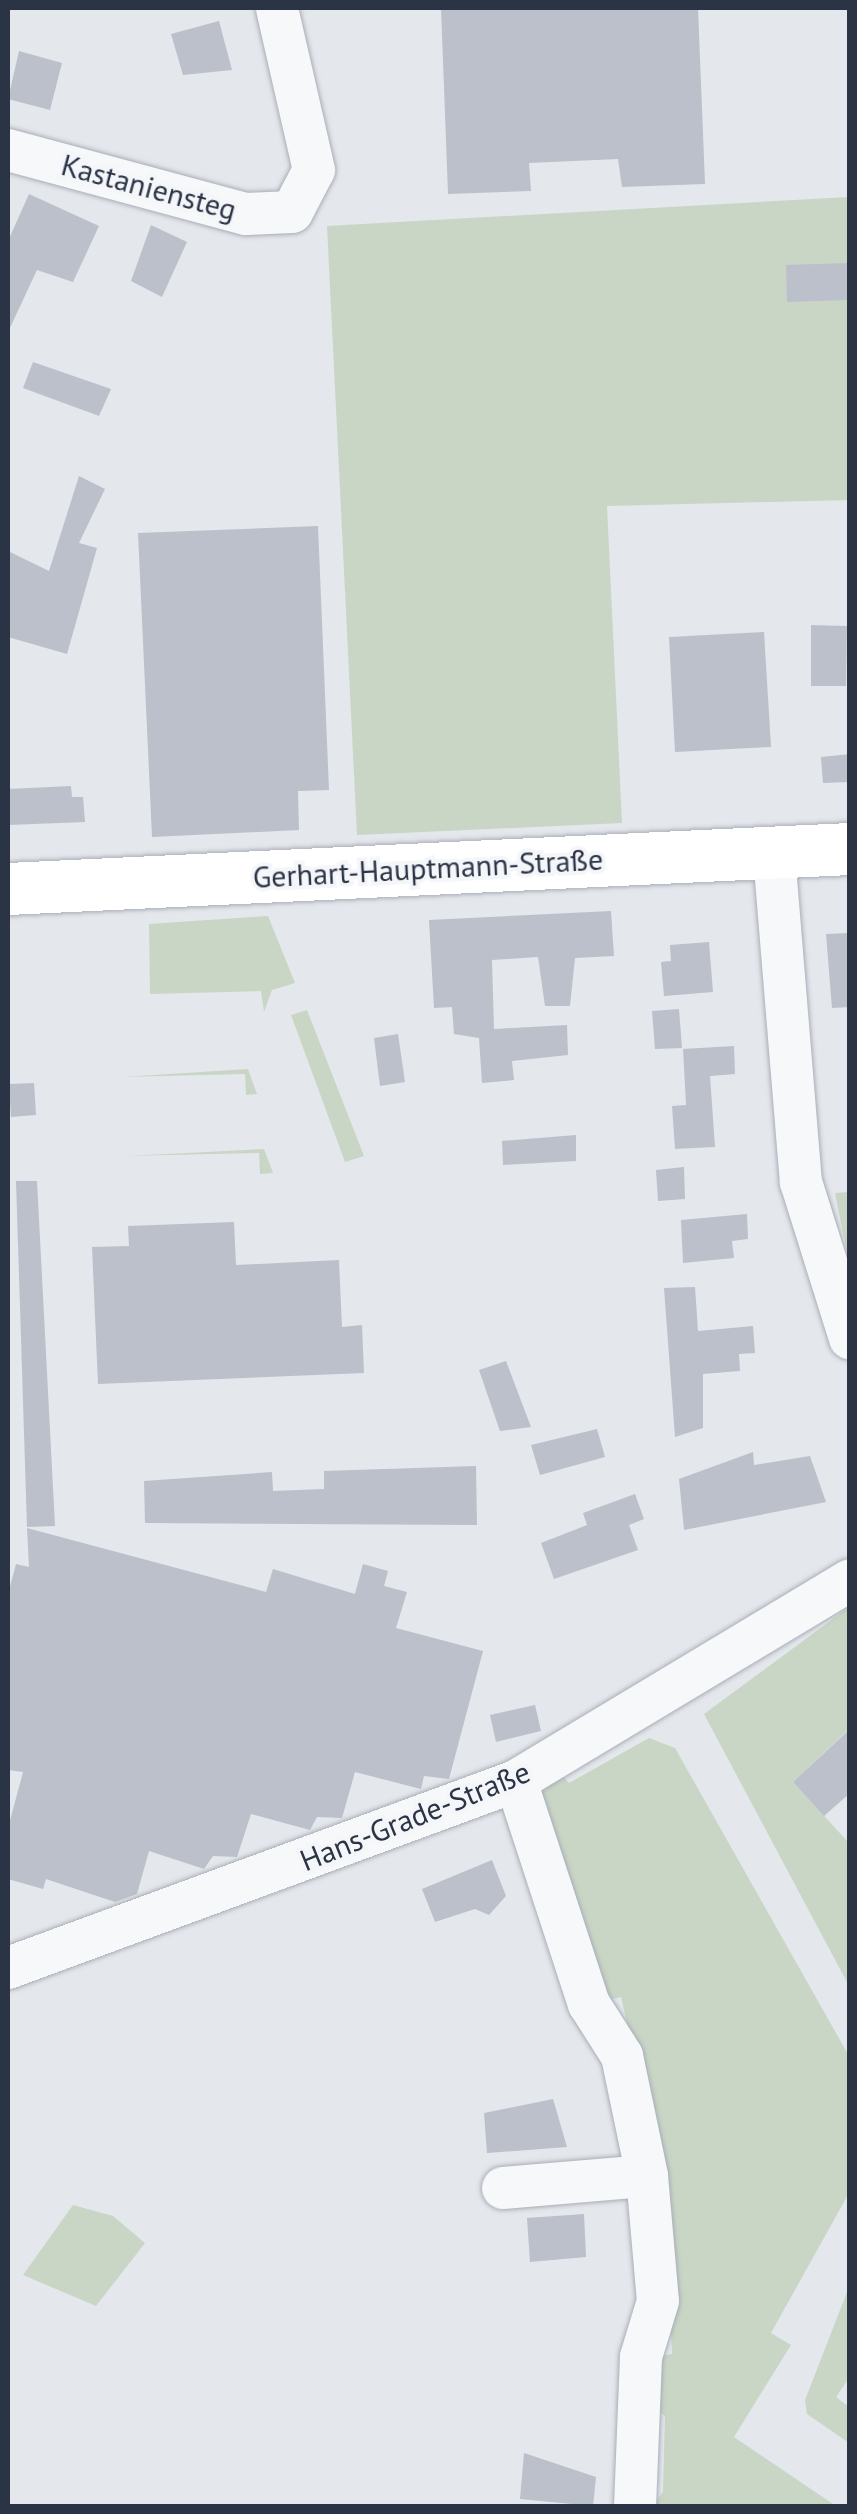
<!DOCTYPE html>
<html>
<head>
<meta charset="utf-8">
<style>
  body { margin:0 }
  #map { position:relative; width:857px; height:2514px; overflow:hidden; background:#e4e7ec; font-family:"PT Sans",sans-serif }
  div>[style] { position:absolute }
  .green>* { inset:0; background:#c9d6c5 }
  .building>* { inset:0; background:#bbc0ca }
  .roads { filter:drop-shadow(0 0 2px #a9aeb7) drop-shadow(0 0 2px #a9aeb7) }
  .minor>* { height:42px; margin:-21px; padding:0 21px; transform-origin:21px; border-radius:21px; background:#f7f8fa }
  .major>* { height:52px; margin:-26px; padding:0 26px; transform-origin:26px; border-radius:26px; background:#fff }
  span { translate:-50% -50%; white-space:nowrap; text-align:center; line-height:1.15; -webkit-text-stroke:8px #f4f6f9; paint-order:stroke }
  .street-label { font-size:30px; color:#2b3445 }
  .frame { position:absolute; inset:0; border:10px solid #2b3445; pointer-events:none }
</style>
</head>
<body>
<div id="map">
  <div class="green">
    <div style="clip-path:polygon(849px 197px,849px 500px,607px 506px,622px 823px,357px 835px,327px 226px)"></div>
    <div style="clip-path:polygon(268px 916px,295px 983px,272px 990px,264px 1012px,261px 991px,150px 994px,149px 924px)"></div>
    <div style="clip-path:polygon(307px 1010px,364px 1156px,345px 1162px,291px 1015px)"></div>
    <div style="clip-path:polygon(248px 1069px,257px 1094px,246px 1095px,245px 1074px,123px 1077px)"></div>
    <div style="clip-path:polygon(264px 1149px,273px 1173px,260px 1174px,259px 1153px,126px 1156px)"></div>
    <div style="clip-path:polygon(849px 1192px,849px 1263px,835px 1193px)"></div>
    <div style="clip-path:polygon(849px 1607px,849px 1729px,793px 1782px,849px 1843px,849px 1986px,704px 1714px)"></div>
    <div style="clip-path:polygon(649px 1738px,675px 1748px,849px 2056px,849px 2193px,771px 2333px,791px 2345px,734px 2437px,836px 2506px,652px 2506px,663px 2492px,665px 2416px,652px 2406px,653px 2357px,672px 2354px,663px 2178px,621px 1997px,599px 2002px,539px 1796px,560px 1773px,569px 1783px)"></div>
    <div style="clip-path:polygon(73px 2205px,113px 2216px,145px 2243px,96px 2306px,23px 2275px)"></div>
    <div style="clip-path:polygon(849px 2287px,849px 2378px,836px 2397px,849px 2407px,849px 2443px,807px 2414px,805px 2400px)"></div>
  </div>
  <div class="building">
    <div style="clip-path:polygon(441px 8px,698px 8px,705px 184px,622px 187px,618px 159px,529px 163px,531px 191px,448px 194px)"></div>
    <div style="clip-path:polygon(219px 21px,232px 70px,183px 75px,171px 34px)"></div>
    <div style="clip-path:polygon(19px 51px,62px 63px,50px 110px,8px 99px)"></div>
    <div style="clip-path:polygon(29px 194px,99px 226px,73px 282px,37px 270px,8px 332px,8px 241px)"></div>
    <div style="clip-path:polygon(151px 225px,187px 242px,162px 297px,131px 281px)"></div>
    <div style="clip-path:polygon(848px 263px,849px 300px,787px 302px,786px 265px)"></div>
    <div style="clip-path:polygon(33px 362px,111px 389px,99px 416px,23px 388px)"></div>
    <div style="clip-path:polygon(79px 476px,105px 489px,79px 543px,97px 548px,67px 654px,8px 637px,8px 551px,49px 571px)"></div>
    <div style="clip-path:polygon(318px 526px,329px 790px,298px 791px,299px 830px,152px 837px,138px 533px)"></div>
    <div style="clip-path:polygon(811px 625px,847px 626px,846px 686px,811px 686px)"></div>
    <div style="clip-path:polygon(764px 632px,771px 747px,675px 752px,669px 637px)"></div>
    <div style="clip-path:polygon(850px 754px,850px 782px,823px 783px,821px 757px)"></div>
    <div style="clip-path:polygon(71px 786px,72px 797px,83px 797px,85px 822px,8px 825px,8px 789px)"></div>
    <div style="clip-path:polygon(611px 911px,614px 956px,575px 958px,570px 1006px,545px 1006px,538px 957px,492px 960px,494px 1029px,567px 1025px,568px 1055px,512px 1061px,514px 1080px,482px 1083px,479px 1038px,454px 1034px,452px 1007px,434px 1008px,429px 920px)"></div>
    <div style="clip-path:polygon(850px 933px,850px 1007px,832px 1008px,826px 934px)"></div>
    <div style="clip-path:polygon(709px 942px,713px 992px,664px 996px,661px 962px,671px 961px,670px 945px)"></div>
    <div style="clip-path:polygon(679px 1009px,682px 1048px,655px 1049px,652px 1011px)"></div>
    <div style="clip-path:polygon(398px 1034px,405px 1082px,380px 1086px,374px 1038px)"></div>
    <div style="clip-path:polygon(734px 1046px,735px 1074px,710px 1076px,715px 1147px,675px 1149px,672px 1106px,686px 1105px,683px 1049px)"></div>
    <div style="clip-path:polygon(34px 1083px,36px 1115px,11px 1117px,9px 1084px)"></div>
    <div style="clip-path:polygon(576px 1135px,576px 1161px,503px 1165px,502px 1141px)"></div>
    <div style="clip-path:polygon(684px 1167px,685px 1199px,658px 1201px,656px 1170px)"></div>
    <div style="clip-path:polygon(16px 1181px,37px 1181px,55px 1526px,27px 1527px)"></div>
    <div style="clip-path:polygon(747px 1214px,748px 1239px,732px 1241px,734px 1258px,683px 1263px,681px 1220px)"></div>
    <div style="clip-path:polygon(234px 1222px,236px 1265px,339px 1260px,342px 1327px,362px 1325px,364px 1373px,98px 1384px,92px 1247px,129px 1246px,128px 1226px)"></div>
    <div style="clip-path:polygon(695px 1287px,698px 1331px,753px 1326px,755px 1353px,739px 1354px,740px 1371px,703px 1374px,703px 1428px,675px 1437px,664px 1288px)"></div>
    <div style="clip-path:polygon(506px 1361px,531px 1427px,500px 1431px,479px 1370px)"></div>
    <div style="clip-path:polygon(597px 1429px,605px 1457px,540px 1475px,531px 1445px)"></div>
    <div style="clip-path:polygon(753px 1452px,754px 1465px,810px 1456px,826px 1502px,684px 1530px,679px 1479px)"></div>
    <div style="clip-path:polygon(476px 1466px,477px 1525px,145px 1523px,144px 1481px,272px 1472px,273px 1491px,324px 1489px,324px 1471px)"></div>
    <div style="clip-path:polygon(635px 1494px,644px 1519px,629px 1525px,638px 1550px,554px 1579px,541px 1543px,587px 1525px,583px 1513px)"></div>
    <div style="clip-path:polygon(27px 1528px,266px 1592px,273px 1569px,355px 1594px,363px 1564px,388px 1571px,384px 1586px,407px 1592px,396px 1628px,483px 1651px,449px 1779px,424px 1776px,421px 1789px,355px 1772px,342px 1818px,317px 1817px,310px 1830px,251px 1814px,237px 1857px,213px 1856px,204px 1869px,149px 1851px,137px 1894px,115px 1902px,46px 1879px,43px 1889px,8px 1879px,8px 1828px,23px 1772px,8px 1770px,8px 1594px,16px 1564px,29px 1567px)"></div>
    <div style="clip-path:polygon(535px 1705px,541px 1731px,496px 1742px,490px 1715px)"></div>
    <div style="clip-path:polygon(850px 1729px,850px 1793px,824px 1816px,793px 1782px)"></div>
    <div style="clip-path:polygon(492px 1860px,506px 1896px,489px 1915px,475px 1909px,435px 1922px,422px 1889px)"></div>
    <div style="clip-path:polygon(553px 2099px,567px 2147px,487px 2153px,484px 2113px)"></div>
    <div style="clip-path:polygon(584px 2214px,586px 2257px,530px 2262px,527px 2218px)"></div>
    <div style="clip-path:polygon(524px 2453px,596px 2477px,593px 2506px,520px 2499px)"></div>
  </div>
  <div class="roads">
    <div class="minor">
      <div style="left:8px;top:150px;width:246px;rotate:15.1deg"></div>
      <div style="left:246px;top:214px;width:46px;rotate:-2.5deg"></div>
      <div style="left:292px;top:212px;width:47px;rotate:-62.4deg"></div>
      <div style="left:314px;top:170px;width:166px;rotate:-102.9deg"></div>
      <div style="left:774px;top:855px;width:328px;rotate:85.3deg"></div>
      <div style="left:801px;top:1182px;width:164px;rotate:72.6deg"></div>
      <div style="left:516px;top:1781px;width:235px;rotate:71.9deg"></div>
      <div style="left:589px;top:2004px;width:62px;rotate:57.6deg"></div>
      <div style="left:622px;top:2056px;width:123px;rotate:78.2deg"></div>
      <div style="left:647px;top:2176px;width:125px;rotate:85deg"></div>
      <div style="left:658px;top:2301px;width:59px;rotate:106.9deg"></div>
      <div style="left:641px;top:2357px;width:149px;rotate:92.3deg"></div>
      <div style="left:8px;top:1968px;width:541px;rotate:-20.21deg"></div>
      <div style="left:516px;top:1781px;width:390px;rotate:-31deg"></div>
      <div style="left:503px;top:2188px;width:144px;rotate:-4.8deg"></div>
    </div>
    <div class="major">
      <div style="left:8px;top:889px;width:843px;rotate:-2.72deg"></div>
    </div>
  </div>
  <div class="street-label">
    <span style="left:149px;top:187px;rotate:15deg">Kastaniensteg</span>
    <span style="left:428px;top:868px;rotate:-3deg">Gerhart-Hauptmann-Straße</span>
    <span style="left:415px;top:1816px;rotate:-22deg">Hans-Grade-Straße</span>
  </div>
  <div class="frame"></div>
</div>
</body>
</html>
